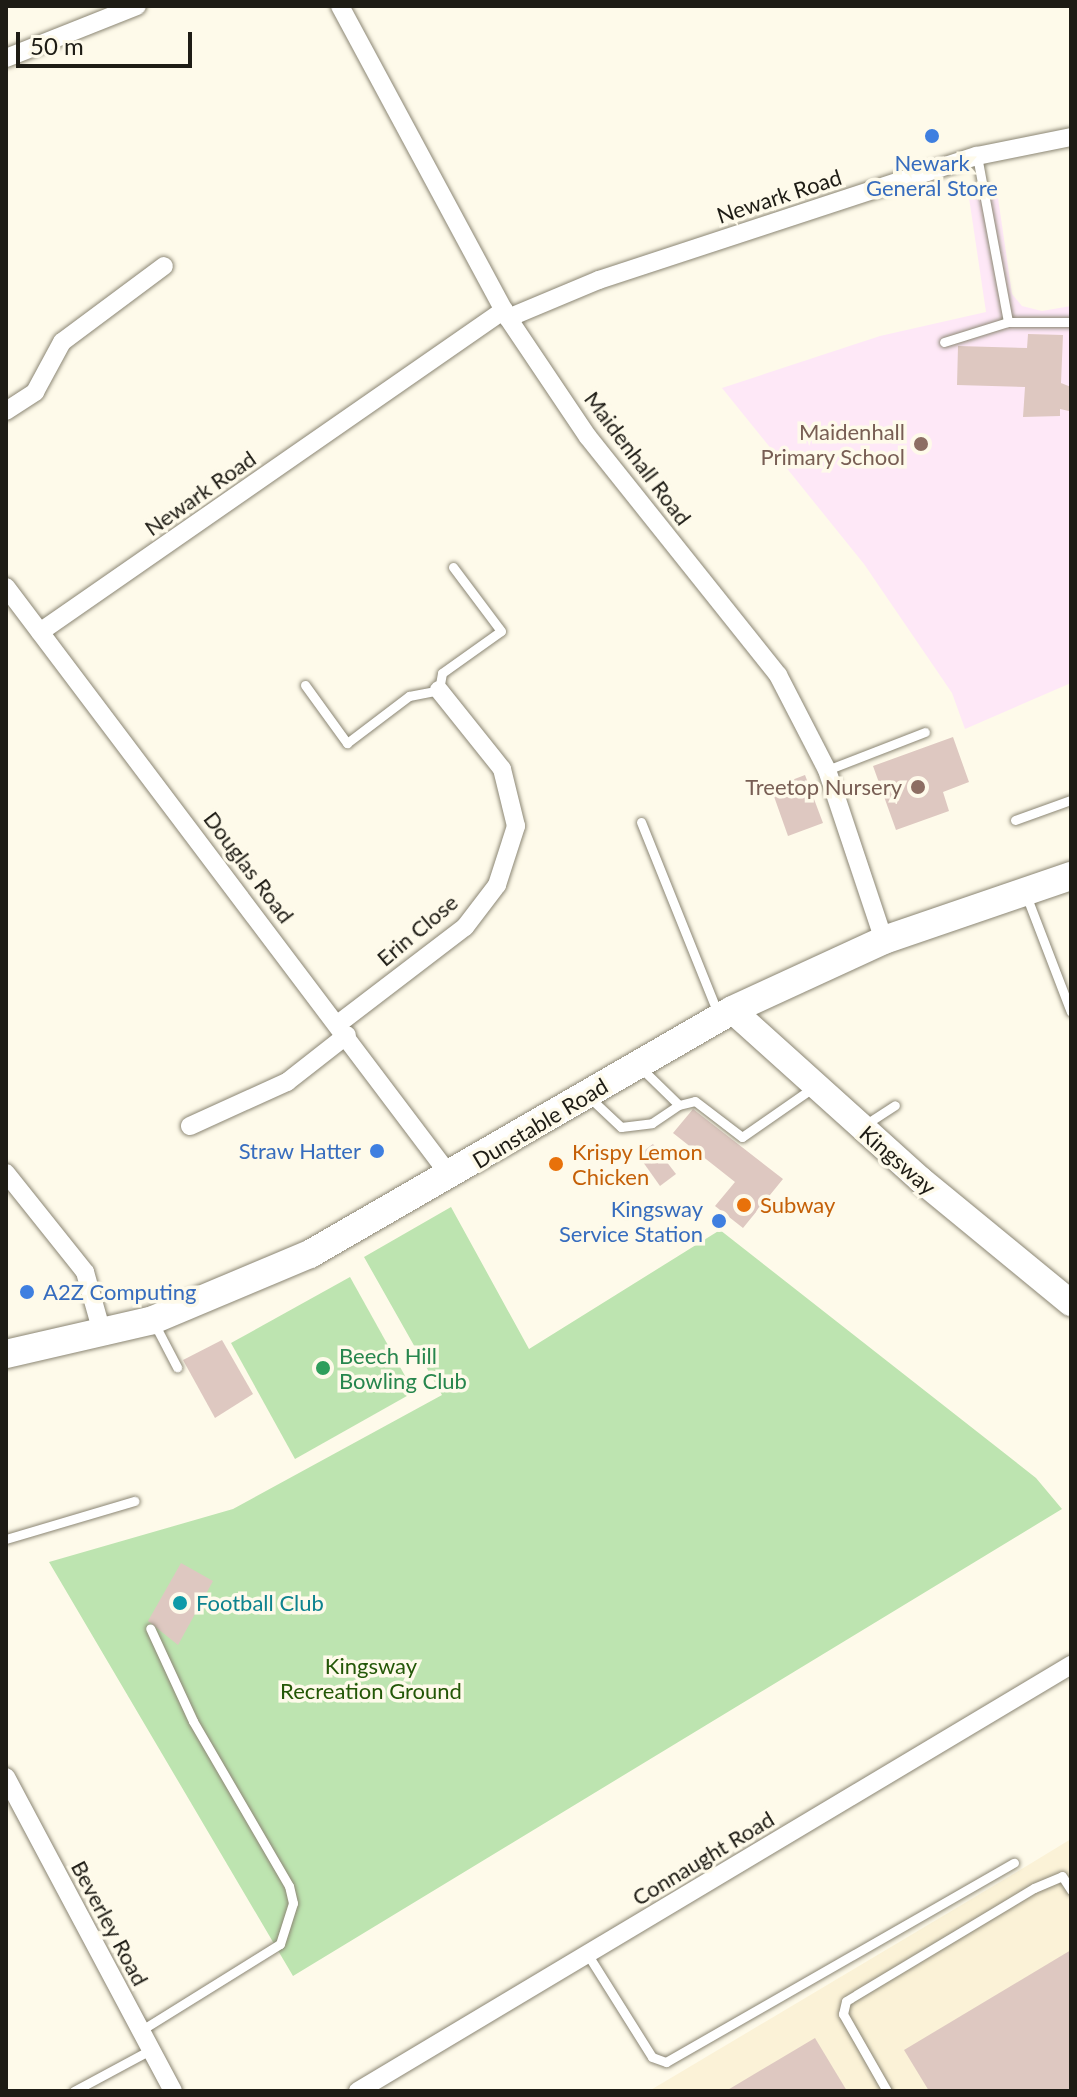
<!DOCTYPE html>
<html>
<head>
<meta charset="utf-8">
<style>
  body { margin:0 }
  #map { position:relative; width:1077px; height:2097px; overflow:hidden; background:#fefaea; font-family:Lato,sans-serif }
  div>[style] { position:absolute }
  .built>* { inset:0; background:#fbf2d7 }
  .education>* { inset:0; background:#fee8f7 }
  .green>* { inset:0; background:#bde4b0 }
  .building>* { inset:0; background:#dec8c1 }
  .roads { filter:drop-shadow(0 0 2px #8b8674) drop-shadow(0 0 2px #8b8674) }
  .lane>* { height:9px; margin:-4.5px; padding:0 4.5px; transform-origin:4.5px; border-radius:4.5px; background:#fff }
  .street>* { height:18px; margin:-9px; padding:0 9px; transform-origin:9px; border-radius:9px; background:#fff }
  .secondary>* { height:26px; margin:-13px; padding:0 13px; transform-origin:13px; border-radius:13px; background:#fff }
  .primary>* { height:28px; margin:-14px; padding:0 14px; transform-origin:14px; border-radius:14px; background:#fff }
  .dots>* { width:22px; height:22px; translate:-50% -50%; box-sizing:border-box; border:4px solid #fefaea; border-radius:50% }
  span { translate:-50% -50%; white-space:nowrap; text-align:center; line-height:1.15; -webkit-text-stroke:7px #fefaea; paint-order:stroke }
  .shop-label { font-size:22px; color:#366cbe }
  .right { translate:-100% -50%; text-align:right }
  .left { translate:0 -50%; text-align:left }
  .street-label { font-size:22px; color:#1e1c15 }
  .education-label { font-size:22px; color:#785e54 }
  .food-label { font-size:22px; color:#c56008 }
  .leisure-label { font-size:22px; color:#27864d }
  .culture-label { font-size:22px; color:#0d838f }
  .park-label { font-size:22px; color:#235707 }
  .frame { position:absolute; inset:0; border:8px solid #1e1c15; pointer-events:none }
  .scale { position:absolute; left:16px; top:32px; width:176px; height:36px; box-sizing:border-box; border:4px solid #1e1c15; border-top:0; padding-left:10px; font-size:24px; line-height:28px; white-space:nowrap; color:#1e1c15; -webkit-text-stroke:6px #fefaea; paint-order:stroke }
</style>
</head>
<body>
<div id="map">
  <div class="built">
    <div style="clip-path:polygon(1071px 1839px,1071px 2091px,649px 2091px,1020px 1870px)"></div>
  </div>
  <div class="education">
    <div style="clip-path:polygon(996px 184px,1012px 294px,1022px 306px,1042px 311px,1071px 306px,1071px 683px,965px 729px,952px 693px,864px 564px,722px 388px,880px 336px,986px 312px,968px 191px)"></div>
  </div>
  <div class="green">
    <div style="clip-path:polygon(451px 1207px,529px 1349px,720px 1230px,1036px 1478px,1062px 1509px,293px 1976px,49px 1562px,233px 1509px,442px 1395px,364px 1257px)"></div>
    <div style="clip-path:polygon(350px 1277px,414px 1392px,295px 1459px,231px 1343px)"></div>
  </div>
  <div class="building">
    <div style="clip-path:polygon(1028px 334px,1063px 335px,1061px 383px,1071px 387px,1069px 411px,1060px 409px,1060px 416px,1023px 417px,1025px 387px,957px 385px,958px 346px,1027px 348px)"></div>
    <div style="clip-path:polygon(953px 737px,969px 782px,943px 792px,949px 811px,896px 830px,873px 766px)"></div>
    <div style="clip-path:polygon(805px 775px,823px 823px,788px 836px,771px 788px)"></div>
    <div style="clip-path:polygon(693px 1109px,783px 1179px,743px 1228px,715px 1206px,735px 1182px,673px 1133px)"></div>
    <div style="clip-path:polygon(653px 1144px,676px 1174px,660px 1186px,638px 1155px)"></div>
    <div style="clip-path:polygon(222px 1340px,253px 1394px,215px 1418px,183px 1360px)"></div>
    <div style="clip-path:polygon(181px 1563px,213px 1581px,178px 1645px,148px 1621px)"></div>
    <div style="clip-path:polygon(1071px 1950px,1071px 2091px,929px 2091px,904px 2050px)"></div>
    <div style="clip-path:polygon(815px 2038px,847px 2091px,726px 2091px)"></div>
  </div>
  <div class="roads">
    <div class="lane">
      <div style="left:977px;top:156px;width:169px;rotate:79.4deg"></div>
      <div style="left:1008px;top:322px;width:63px"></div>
      <div style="left:944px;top:342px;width:67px;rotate:-17.4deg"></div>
      <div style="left:305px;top:685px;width:72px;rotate:54.1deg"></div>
      <div style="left:347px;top:743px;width:78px;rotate:-37.2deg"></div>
      <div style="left:409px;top:696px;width:31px;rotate:-11deg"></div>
      <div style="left:439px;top:690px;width:17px;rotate:-80deg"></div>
      <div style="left:442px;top:673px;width:72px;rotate:-35.4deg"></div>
      <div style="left:501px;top:631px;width:80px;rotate:-126.9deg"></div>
      <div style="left:827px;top:770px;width:105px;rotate:-21.2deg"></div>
      <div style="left:1015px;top:820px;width:59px;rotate:-19.7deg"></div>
      <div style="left:641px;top:822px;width:207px;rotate:68.1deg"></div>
      <div style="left:1026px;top:895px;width:125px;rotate:69deg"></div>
      <div style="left:640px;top:1067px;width:54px;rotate:44.3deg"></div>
      <div style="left:679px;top:1105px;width:16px;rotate:-14deg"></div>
      <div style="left:695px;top:1101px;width:59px;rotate:37.5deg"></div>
      <div style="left:742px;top:1137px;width:88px;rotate:-34.8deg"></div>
      <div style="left:589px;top:1097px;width:44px;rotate:43.2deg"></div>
      <div style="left:621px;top:1127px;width:31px;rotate:-7deg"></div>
      <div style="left:652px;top:1123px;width:32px;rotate:-34deg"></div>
      <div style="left:863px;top:1126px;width:38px;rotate:-33deg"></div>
      <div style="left:154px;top:1323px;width:50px;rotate:62.4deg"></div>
      <div style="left:6px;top:1539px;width:134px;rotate:-16.5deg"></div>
      <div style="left:588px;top:1955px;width:120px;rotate:57.9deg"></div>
      <div style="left:652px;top:2057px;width:15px;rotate:20deg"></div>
      <div style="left:666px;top:2062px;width:401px;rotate:-29.8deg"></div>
      <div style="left:140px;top:2031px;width:165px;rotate:-31.9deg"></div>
      <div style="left:280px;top:1944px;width:43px;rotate:-72.4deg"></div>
      <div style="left:293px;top:1903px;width:17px;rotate:-103deg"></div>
      <div style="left:289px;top:1886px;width:191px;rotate:-120.2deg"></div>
      <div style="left:193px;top:1721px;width:102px;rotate:-114.8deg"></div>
      <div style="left:74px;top:2091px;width:86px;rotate:-28.3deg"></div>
      <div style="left:887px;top:2091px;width:89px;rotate:-119.7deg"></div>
      <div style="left:843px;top:2014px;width:13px;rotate:-77deg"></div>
      <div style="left:846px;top:2001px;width:219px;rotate:-31deg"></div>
      <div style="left:1034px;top:1888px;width:30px;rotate:-23deg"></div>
      <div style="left:1062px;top:1876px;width:17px;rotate:57deg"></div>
    </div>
    <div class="street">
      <div style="left:340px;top:6px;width:354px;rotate:61.7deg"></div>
      <div style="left:508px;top:318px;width:143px;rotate:56.1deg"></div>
      <div style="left:588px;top:437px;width:305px;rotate:51.4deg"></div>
      <div style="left:778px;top:675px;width:107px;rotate:62.7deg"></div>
      <div style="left:827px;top:770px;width:179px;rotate:71.5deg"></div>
      <div style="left:6px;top:58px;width:141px;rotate:-21.7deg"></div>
      <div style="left:508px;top:318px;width:99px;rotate:-22.7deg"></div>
      <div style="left:599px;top:280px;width:398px;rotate:-18.2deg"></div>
      <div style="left:977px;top:156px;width:96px;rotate:-11.4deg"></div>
      <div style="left:6px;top:411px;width:35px;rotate:-33deg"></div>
      <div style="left:35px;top:392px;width:57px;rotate:-61.6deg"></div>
      <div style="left:62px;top:342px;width:127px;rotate:-36.7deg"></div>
      <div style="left:6px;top:587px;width:739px;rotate:52.98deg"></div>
      <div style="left:40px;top:632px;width:565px;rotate:-34.76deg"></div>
      <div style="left:338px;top:1024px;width:160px;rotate:-37.4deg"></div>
      <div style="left:465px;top:927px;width:53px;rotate:-52.7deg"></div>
      <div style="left:497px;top:885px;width:62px;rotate:-72.1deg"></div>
      <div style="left:516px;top:826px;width:59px;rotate:-103.8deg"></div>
      <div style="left:502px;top:769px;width:101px;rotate:-128.6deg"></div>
      <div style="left:190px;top:1126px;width:107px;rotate:-24.4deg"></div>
      <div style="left:287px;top:1082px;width:76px;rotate:-38.1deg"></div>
      <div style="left:6px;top:1173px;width:127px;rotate:51.4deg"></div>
      <div style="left:85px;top:1272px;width:59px;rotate:74.3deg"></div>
      <div style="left:6px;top:1777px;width:356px;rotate:62deg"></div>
      <div style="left:358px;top:2091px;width:831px;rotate:-30.86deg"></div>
    </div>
    <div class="secondary">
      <div style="left:732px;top:1010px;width:254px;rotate:42deg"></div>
      <div style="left:921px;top:1180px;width:194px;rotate:39.4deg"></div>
    </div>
    <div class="primary">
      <div style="left:6px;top:1354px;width:151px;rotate:-13deg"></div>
      <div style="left:153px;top:1320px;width:170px;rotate:-22.8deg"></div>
      <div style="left:310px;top:1254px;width:487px;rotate:-30deg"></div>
      <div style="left:732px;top:1010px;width:167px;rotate:-24.7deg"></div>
      <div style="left:884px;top:940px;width:198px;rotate:-18.9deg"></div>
    </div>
  </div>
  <div class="dots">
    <div style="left:932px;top:136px;background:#3f7fe0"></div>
    <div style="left:921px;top:444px;background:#8d6e63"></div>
    <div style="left:918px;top:787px;background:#8d6e63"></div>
    <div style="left:377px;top:1151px;background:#3f7fe0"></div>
    <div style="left:556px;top:1164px;background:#e8710a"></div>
    <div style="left:744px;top:1205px;background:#e8710a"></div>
    <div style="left:719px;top:1221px;background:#3f7fe0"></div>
    <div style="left:27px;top:1292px;background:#3f7fe0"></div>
    <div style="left:323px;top:1368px;background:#2e9e5b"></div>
    <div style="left:180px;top:1603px;background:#0f9aa8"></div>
  </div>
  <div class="shop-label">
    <span style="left:932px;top:175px">Newark<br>General Store</span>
    <span class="right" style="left:361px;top:1151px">Straw Hatter</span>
    <span class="right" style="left:703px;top:1221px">Kingsway<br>Service Station</span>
    <span class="left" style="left:43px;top:1292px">A2Z Computing</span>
  </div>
  <div class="street-label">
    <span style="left:779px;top:196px;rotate:-18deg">Newark Road</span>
    <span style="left:638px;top:458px;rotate:53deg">Maidenhall Road</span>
    <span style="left:200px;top:493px;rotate:-35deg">Newark Road</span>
    <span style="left:249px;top:867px;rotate:53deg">Douglas Road</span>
    <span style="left:417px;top:930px;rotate:-40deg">Erin Close</span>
    <span style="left:540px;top:1123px;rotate:-31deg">Dunstable Road</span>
    <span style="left:898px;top:1160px;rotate:41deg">Kingsway</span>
    <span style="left:703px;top:1858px;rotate:-31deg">Connaught Road</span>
    <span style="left:110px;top:1923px;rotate:62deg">Beverley Road</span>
  </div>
  <div class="education-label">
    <span class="right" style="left:905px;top:444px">Maidenhall<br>Primary School</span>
    <span class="right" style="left:902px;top:787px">Treetop Nursery</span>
  </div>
  <div class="food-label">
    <span class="left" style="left:572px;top:1164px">Krispy Lemon<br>Chicken</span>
    <span class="left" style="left:760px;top:1205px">Subway</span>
  </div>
  <div class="leisure-label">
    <span class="left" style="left:339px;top:1368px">Beech Hill<br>Bowling Club</span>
  </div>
  <div class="culture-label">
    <span class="left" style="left:196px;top:1603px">Football Club</span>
  </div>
  <div class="park-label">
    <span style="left:371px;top:1678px">Kingsway<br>Recreation Ground</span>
  </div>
  <div class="frame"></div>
  <div class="scale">50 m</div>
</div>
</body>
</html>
